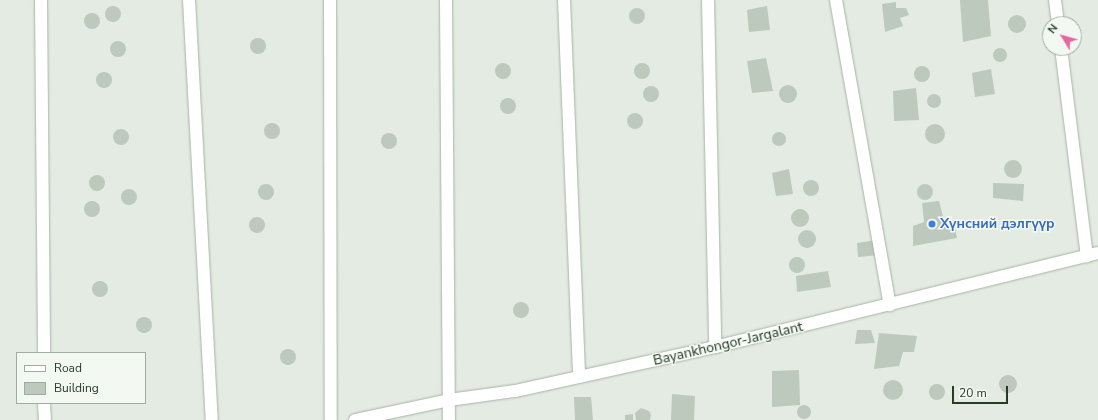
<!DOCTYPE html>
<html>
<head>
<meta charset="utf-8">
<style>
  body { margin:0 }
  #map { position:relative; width:1098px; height:420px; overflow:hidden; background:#e4ebe3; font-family:"Nunito Sans",sans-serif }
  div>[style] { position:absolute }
  .building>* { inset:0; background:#bdc9bc }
  .round { border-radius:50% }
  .roads { filter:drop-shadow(0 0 1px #a7b3a7) drop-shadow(0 0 1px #a7b3a7) }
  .minor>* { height:12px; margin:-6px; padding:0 6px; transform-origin:6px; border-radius:6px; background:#fff }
  .dots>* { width:11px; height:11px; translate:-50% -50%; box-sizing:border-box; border:2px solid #f4f8f3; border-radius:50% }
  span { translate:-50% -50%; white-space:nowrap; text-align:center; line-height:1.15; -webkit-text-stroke:3px #f4f8f3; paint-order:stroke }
  .shop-label { font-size:14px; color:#366cbe; font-weight:700 }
  .left { translate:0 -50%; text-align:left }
  .street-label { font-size:14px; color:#253b26 }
  .legend { position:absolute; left:16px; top:352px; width:130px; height:52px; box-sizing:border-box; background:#f4f8f3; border:1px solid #a1aca1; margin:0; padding:5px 7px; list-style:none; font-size:12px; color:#253b26 }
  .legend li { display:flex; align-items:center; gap:8px; height:20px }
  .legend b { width:20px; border:1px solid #a1aca1 }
  .north { position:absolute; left:1042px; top:16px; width:40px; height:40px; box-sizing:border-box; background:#f4f8f3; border:1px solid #a1aca1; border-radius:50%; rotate:307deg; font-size:11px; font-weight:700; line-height:16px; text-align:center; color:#253b26 }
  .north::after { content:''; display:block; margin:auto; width:14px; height:18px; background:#e4689f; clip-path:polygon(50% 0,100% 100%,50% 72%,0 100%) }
  .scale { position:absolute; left:952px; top:386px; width:56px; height:18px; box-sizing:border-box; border:2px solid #253b26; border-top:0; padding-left:5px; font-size:12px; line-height:14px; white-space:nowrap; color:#253b26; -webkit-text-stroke:3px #f4f8f3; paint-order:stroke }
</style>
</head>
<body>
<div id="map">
  <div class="building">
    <div style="clip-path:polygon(960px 0,988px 0,991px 36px,963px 42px)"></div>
    <div style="clip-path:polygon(896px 2px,896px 8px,906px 8px,909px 15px,900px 18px,903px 26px,885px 32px,882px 4px)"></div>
    <div style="clip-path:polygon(767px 6px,770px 30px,749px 32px,747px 10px)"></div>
    <div class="round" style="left:105px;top:6px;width:16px;height:16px"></div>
    <div class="round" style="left:629px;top:8px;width:16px;height:16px"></div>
    <div class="round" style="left:84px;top:13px;width:16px;height:16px"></div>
    <div class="round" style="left:1008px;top:15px;width:18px;height:18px"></div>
    <div class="round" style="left:250px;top:38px;width:16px;height:16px"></div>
    <div class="round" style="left:110px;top:41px;width:16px;height:16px"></div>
    <div class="round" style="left:993px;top:48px;width:14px;height:14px"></div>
    <div style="clip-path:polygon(766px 58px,773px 91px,752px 93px,747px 61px)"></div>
    <div class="round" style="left:634px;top:63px;width:16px;height:16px"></div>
    <div class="round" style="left:495px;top:63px;width:16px;height:16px"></div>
    <div class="round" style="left:914px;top:66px;width:16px;height:16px"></div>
    <div style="clip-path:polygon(991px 69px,995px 94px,975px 97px,972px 73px)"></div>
    <div class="round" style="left:96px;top:72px;width:16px;height:16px"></div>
    <div class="round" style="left:779px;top:85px;width:18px;height:18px"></div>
    <div class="round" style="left:643px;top:86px;width:16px;height:16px"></div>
    <div style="clip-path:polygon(916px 88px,919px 120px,894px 121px,893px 91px)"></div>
    <div class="round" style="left:927px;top:94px;width:14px;height:14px"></div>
    <div class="round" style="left:500px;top:98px;width:16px;height:16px"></div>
    <div class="round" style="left:627px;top:113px;width:16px;height:16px"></div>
    <div class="round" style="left:264px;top:123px;width:16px;height:16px"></div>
    <div class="round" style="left:925px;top:124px;width:20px;height:20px"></div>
    <div class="round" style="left:113px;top:129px;width:16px;height:16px"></div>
    <div class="round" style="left:772px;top:132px;width:14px;height:14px"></div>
    <div class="round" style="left:381px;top:133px;width:16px;height:16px"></div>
    <div class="round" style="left:1004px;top:160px;width:18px;height:18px"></div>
    <div style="clip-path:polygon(789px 169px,793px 194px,776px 196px,772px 173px)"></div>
    <div class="round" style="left:89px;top:175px;width:16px;height:16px"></div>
    <div class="round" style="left:803px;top:180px;width:16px;height:16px"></div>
    <div style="clip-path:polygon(993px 183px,1024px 184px,1023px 201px,993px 198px)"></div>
    <div class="round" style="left:258px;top:184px;width:16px;height:16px"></div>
    <div class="round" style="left:917px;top:184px;width:16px;height:16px"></div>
    <div class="round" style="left:121px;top:189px;width:16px;height:16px"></div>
    <div style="clip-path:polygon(939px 201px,946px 228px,955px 228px,957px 238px,913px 246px,913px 226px,924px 222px,922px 203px)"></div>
    <div class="round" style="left:84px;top:201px;width:16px;height:16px"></div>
    <div class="round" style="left:791px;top:209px;width:18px;height:18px"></div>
    <div class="round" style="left:249px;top:217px;width:16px;height:16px"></div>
    <div class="round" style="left:798px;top:230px;width:18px;height:18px"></div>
    <div style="clip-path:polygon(876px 240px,879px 255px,858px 257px,857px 243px)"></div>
    <div class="round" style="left:789px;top:257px;width:16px;height:16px"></div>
    <div style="clip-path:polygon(828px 271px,831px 287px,797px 292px,796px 276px)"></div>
    <div class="round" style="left:92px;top:281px;width:16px;height:16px"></div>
    <div class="round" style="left:513px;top:302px;width:16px;height:16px"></div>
    <div class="round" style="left:136px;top:317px;width:16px;height:16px"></div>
    <div style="clip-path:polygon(857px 330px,871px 330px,875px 343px,855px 344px)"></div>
    <div style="clip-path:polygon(879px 333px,917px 336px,914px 352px,903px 352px,899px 366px,874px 369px)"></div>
    <div class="round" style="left:280px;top:349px;width:16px;height:16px"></div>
    <div style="clip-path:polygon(799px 370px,800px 405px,772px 407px,772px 371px)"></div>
    <div class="round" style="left:999px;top:375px;width:18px;height:18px"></div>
    <div class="round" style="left:883px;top:380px;width:20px;height:20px"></div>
    <div class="round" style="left:929px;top:384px;width:16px;height:16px"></div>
    <div style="clip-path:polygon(672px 394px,695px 396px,694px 420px,671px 420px)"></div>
    <div style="clip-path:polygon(574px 397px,591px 397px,593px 420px,575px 420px)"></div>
    <div class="round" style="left:797px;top:405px;width:14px;height:14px"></div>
    <div style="clip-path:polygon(641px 408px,649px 411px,651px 415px,650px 420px,636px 420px,635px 413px)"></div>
    <div style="clip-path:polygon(633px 414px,633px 420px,625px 420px,625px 415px)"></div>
  </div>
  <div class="roads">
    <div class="minor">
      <div style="left:41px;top:0;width:353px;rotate:89.5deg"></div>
      <div style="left:189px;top:0;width:421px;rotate:86.9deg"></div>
      <div style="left:330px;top:0;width:420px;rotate:89.9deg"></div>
      <div style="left:446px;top:0;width:420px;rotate:89.6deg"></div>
      <div style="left:564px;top:0;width:377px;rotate:87.7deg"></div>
      <div style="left:708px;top:0;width:347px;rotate:88.8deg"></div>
      <div style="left:836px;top:0;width:310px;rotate:80deg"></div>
      <div style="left:1055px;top:0;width:24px;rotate:83deg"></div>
      <div style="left:1061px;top:48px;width:210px;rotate:82.9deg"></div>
      <div style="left:44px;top:403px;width:17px;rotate:87deg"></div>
      <div style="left:355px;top:420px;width:96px;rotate:-12deg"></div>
      <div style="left:449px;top:400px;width:67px;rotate:-7.8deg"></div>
      <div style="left:515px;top:391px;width:205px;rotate:-12.4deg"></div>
      <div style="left:715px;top:347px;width:394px;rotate:-13.8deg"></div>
    </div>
  </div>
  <div class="dots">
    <div style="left:932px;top:224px;background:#3f7fe0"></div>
  </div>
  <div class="shop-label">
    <span class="left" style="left:940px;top:224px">Хүнсний дэлгүүр</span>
  </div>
  <div class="street-label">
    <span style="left:728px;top:344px;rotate:-13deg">Bayankhongor-Jargalant</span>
  </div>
  <ul class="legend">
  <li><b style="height:5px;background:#fff"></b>Road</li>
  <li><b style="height:11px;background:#bdc9bc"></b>Building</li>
  </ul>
  <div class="north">N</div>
  <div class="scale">20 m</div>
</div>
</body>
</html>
